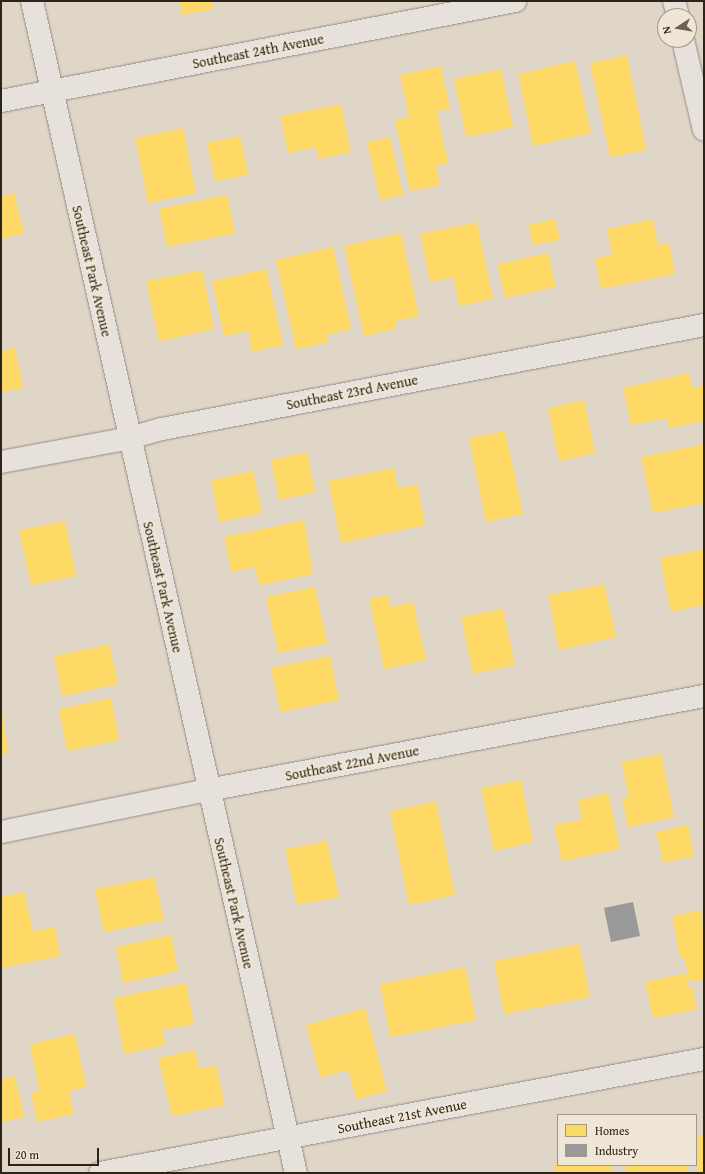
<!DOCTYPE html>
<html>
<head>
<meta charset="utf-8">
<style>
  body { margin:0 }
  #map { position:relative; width:705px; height:1174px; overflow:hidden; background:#dfd6c8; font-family:"Gentium Book Plus",serif }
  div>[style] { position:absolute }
  .homes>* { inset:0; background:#ffd966 }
  .industry>* { inset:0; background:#999 }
  .roads { filter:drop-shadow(0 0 1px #938c83) drop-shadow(0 0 1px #938c83) }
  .street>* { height:22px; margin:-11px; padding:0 11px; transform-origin:11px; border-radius:11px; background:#e6e2db }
  .secondary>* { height:22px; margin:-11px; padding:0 11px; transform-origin:11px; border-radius:11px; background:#e6e2db }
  span { translate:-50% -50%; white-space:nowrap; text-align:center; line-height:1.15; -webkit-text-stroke:4px #f0e6d5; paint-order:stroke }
  .street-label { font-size:14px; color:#2d2419 }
  .frame { position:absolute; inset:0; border:2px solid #2d2419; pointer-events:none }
  .legend { position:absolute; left:557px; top:1114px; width:140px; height:52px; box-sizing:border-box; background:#f0e6d5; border:1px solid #a2988a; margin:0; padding:5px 7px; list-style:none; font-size:12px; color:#2d2419 }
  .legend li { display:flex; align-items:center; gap:8px; height:20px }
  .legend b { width:20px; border:1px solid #a2988a }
  .north { position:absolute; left:657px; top:8px; width:40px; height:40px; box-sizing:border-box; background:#f0e6d5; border:1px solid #a2988a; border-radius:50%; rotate:258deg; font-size:11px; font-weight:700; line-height:16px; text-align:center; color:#2d2419 }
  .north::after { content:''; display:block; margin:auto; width:14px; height:18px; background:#6b6256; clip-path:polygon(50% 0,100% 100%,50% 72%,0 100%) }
  .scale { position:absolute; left:8px; top:1148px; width:91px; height:18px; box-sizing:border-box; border:2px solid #2d2419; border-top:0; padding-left:5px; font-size:12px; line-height:14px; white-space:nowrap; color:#2d2419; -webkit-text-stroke:3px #f0e6d5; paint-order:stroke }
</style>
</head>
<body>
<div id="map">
  <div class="homes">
    <div style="clip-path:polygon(179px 1px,212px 1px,213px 9px,182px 15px)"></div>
    <div style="clip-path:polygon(627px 55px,646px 150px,610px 157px,590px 63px)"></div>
    <div style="clip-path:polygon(575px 61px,591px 133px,533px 146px,518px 74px)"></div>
    <div style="clip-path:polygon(441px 66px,450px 109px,437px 111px,448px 163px,436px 166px,440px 185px,410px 191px,395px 120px,409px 117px,400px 75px)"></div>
    <div style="clip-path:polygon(501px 69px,513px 127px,466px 137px,454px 79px)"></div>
    <div style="clip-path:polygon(341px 104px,351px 152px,318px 159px,316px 147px,288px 153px,280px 116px)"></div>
    <div style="clip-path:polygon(183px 128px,196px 193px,148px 203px,135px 138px)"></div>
    <div style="clip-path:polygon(240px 136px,248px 175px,215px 181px,207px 143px)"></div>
    <div style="clip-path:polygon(390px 137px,403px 195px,380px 200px,367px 142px)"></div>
    <div style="clip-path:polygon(14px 193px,24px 233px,1px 239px,1px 196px)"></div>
    <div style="clip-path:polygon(227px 195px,235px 233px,167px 247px,159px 209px)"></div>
    <div style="clip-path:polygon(555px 219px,560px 240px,533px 245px,528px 225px)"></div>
    <div style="clip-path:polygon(653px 219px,658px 245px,669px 243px,675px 274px,601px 289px,595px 258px,612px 255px,607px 229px)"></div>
    <div style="clip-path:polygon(477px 222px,493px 299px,459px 306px,453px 277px,430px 282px,420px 234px)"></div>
    <div style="clip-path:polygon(401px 233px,419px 316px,395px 321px,396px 329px,364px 336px,344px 246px)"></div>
    <div style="clip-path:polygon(333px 247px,351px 329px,326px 335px,328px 342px,296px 349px,276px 260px)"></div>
    <div style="clip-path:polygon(548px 253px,556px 287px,505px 298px,497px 264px)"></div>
    <div style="clip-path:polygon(266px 269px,283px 345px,252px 352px,248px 331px,224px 336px,212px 281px)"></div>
    <div style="clip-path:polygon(202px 270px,214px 329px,159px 341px,146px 281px)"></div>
    <div style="clip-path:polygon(15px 348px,23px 388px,1px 392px,1px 351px)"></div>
    <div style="clip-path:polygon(689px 373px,692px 388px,704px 385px,704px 421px,669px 428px,666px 418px,631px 425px,623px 388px)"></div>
    <div style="clip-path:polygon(584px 400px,595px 453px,559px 461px,548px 408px)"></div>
    <div style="clip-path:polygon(505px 431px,523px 514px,486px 522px,469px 438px)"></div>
    <div style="clip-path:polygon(704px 444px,704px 503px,653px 513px,641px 457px)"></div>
    <div style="clip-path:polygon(307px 452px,315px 492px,279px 500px,271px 460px)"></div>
    <div style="clip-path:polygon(394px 468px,398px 488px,417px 484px,425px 525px,341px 543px,328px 481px)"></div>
    <div style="clip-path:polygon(253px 471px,262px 513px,219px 522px,211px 480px)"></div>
    <div style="clip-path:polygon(304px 520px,313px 574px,259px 585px,255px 567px,231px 572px,224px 537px)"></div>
    <div style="clip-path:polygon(65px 521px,76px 576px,31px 585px,19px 530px)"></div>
    <div style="clip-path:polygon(704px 549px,704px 605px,671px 612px,660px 558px)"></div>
    <div style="clip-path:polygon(604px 584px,616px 637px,559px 650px,548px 595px)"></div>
    <div style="clip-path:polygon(315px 587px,327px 643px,278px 653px,266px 597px)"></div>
    <div style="clip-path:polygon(388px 595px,390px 607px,413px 602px,426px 660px,384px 669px,369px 599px)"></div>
    <div style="clip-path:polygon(503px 609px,515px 665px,473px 674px,461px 617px)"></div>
    <div style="clip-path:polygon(109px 644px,118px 684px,62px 696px,54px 656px)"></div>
    <div style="clip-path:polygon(330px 656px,339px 700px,280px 712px,271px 668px)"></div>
    <div style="clip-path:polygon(111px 698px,119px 740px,67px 751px,59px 709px)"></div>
    <div style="clip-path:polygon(1px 706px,8px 753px,1px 754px)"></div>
    <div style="clip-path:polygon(661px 754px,674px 817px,628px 827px,622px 798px,629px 797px,621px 762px)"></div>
    <div style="clip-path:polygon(521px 780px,533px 842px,494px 851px,481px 788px)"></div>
    <div style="clip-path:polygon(608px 793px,620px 849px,562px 861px,554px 825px,582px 819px,578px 800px)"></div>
    <div style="clip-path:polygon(436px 801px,455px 895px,409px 905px,390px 811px)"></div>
    <div style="clip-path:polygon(688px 825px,694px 856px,663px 863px,656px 832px)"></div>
    <div style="clip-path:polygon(327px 841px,339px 897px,297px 905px,285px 849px)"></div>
    <div style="clip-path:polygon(154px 877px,164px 920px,104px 932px,95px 889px)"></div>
    <div style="clip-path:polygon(24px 892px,33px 931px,55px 927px,60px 956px,1px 968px,1px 897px)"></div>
    <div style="clip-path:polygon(702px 910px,704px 979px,689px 982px,684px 957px,680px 958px,672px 916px)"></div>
    <div style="clip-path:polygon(171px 935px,178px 971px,123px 983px,116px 947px)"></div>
    <div style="clip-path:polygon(579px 944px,590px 997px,504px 1014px,494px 961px)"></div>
    <div style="clip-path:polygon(465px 967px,476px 1020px,390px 1037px,380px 984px)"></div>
    <div style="clip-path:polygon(686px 973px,688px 987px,692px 986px,697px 1009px,653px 1018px,645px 982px)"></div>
    <div style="clip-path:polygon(186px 983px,194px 1024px,162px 1030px,165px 1045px,124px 1054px,113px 998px)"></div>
    <div style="clip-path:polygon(365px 1008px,387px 1091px,356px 1099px,348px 1070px,320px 1077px,306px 1025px)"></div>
    <div style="clip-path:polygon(75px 1034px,86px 1087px,69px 1091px,74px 1114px,37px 1122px,31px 1093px,39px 1091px,30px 1044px)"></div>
    <div style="clip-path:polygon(195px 1050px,199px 1069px,216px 1065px,225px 1105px,172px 1116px,158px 1058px)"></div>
    <div style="clip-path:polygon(15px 1076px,24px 1117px,1px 1122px,1px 1079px)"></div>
    <div style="clip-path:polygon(704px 1135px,704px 1173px,697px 1173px,696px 1137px)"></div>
    <div style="clip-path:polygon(558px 1164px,611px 1165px,612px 1173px,555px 1173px,554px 1165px)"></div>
    <div style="clip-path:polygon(625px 1165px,686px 1165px,688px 1173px,627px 1173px)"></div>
  </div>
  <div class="industry">
    <div style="clip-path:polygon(633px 902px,640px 936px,611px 942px,604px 908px)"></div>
  </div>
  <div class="roads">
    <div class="street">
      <div style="left:674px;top:1px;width:16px;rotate:75deg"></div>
      <div style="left:683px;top:40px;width:92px;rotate:76.9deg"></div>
      <div style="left:1px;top:101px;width:524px;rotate:-11.01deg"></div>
      <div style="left:1px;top:462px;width:131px;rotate:-10.5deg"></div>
      <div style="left:130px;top:438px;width:33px;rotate:-16deg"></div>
      <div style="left:162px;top:429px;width:552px;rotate:-10.86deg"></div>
      <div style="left:1px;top:832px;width:211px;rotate:-11.5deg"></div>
      <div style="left:208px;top:790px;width:505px;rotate:-10.73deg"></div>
      <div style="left:100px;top:1173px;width:615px;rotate:-10.69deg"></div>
    </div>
    <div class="secondary">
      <div style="left:32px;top:1px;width:1201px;rotate:77.31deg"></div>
    </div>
  </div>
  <div class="street-label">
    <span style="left:258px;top:51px;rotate:-11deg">Southeast 24th Avenue</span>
    <span style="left:92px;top:271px;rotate:77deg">Southeast Park Avenue</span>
    <span style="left:352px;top:392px;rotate:-11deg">Southeast 23rd Avenue</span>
    <span style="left:163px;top:587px;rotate:77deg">Southeast Park Avenue</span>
    <span style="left:352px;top:763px;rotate:-11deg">Southeast 22nd Avenue</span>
    <span style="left:234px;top:903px;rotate:77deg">Southeast Park Avenue</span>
    <span style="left:402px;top:1116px;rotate:-11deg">Southeast 21st Avenue</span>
  </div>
  <div class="frame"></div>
  <ul class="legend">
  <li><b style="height:11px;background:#ffd966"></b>Homes</li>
  <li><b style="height:11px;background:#999"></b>Industry</li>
  </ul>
  <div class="north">N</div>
  <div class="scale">20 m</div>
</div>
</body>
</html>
